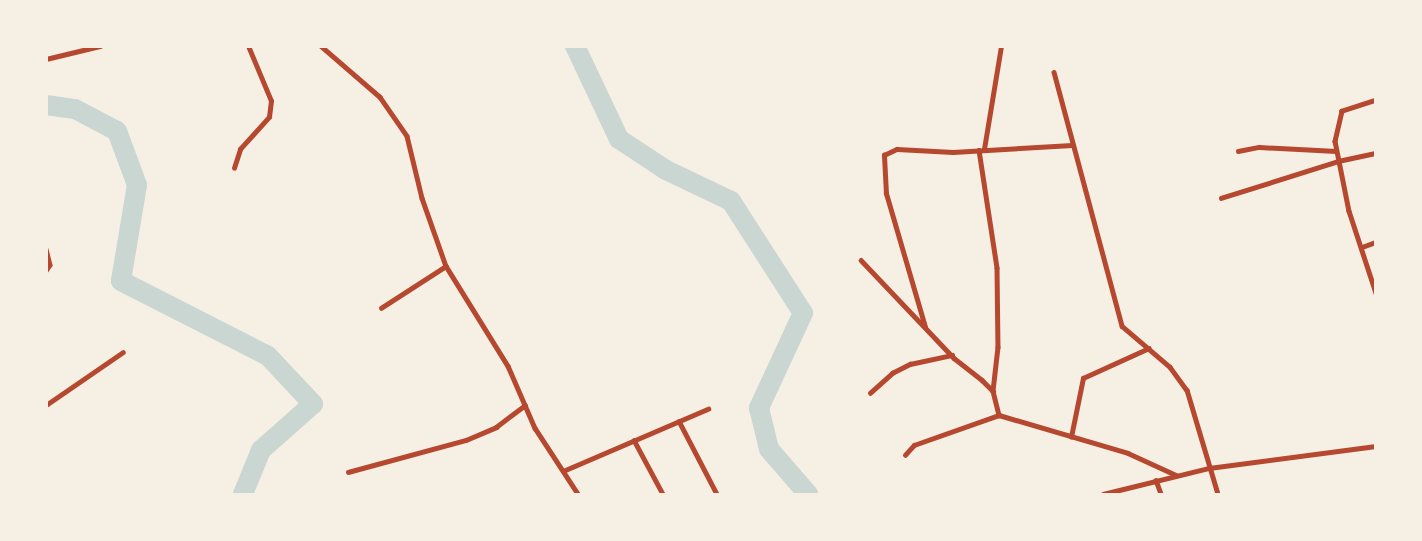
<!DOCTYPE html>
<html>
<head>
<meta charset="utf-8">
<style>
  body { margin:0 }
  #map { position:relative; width:1422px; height:541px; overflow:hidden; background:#f6efe4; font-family:"Sofia Sans Condensed",sans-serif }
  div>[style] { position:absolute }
  .river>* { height:20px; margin:-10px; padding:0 10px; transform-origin:10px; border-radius:10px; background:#c9d6d2 }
  .minor>* { height:4.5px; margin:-2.25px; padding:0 2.25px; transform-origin:2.25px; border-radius:2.25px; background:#b5482f }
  span { translate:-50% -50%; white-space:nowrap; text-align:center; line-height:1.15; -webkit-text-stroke:6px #f6efe4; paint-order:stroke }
  .frame { position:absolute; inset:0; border:48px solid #f6efe4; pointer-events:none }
</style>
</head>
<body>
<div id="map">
  <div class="river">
    <div style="left:575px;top:46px;width:103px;rotate:64.7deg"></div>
    <div style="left:619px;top:139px;width:56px;rotate:33.4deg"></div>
    <div style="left:666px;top:170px;width:72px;rotate:25.5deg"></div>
    <div style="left:731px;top:201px;width:133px;rotate:57.3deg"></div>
    <div style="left:803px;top:313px;width:105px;rotate:114.9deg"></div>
    <div style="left:759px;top:408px;width:42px;rotate:76.3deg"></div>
    <div style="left:769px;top:449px;width:60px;rotate:49.1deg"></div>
    <div style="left:46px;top:105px;width:29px;rotate:8deg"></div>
    <div style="left:75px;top:109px;width:47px;rotate:27.6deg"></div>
    <div style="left:117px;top:131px;width:58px;rotate:69.7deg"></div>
    <div style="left:137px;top:185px;width:97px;rotate:99.5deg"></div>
    <div style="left:121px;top:281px;width:165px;rotate:27deg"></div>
    <div style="left:268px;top:356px;width:66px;rotate:46.8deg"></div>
    <div style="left:313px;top:404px;width:69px;rotate:138.5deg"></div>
    <div style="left:261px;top:450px;width:48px;rotate:112.2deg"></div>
  </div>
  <div class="minor">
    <div style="left:321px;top:46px;width:78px;rotate:40.8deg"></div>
    <div style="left:380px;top:97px;width:47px;rotate:55.3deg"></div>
    <div style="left:407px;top:136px;width:64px;rotate:76.4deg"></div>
    <div style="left:422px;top:198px;width:72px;rotate:70.6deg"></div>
    <div style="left:446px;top:266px;width:118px;rotate:58.2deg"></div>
    <div style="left:508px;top:366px;width:68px;rotate:66.5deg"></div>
    <div style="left:535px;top:428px;width:79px;rotate:56.9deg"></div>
    <div style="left:46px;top:59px;width:56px;rotate:-13.5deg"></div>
    <div style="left:1054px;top:72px;width:263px;rotate:75deg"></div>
    <div style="left:1122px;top:326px;width:63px;rotate:40.5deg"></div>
    <div style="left:1170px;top:367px;width:29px;rotate:54deg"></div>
    <div style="left:1187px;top:390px;width:109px;rotate:73.4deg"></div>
    <div style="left:1376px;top:100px;width:36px;rotate:162deg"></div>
    <div style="left:1342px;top:111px;width:31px;rotate:103deg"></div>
    <div style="left:1335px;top:141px;width:71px;rotate:78.7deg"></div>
    <div style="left:1349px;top:211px;width:86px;rotate:71.8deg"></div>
    <div style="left:984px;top:149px;width:104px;rotate:-80.6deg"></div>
    <div style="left:979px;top:150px;width:119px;rotate:81.3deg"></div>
    <div style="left:997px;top:268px;width:79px;rotate:89.3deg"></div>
    <div style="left:998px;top:347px;width:44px;rotate:96.5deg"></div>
    <div style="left:1238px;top:151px;width:21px;rotate:-11deg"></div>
    <div style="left:1259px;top:147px;width:77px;rotate:3deg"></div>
    <div style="left:234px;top:168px;width:20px;rotate:-72deg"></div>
    <div style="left:240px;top:149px;width:43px;rotate:-47.8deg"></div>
    <div style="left:269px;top:117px;width:16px;rotate:-83deg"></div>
    <div style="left:271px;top:101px;width:60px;rotate:-112.7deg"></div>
    <div style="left:1221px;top:198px;width:123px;rotate:-17.5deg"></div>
    <div style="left:1338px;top:161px;width:39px;rotate:-12deg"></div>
    <div style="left:1362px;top:247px;width:15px;rotate:-20deg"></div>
    <div style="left:46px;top:249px;width:16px;rotate:76deg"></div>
    <div style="left:50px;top:265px;width:7px;rotate:124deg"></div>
    <div style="left:861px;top:260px;width:135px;rotate:46.5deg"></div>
    <div style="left:954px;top:358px;width:36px;rotate:38deg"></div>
    <div style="left:982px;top:380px;width:16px;rotate:45deg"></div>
    <div style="left:993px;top:391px;width:25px;rotate:76deg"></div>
    <div style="left:381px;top:308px;width:77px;rotate:-32.9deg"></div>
    <div style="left:925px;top:327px;width:139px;rotate:-106.3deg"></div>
    <div style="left:886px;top:194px;width:39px;rotate:-93deg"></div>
    <div style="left:884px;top:155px;width:14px;rotate:-25deg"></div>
    <div style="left:897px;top:149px;width:56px;rotate:3.1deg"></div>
    <div style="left:953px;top:152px;width:119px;rotate:-3.4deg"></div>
    <div style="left:870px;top:393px;width:30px;rotate:-42deg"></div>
    <div style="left:892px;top:373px;width:20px;rotate:-27deg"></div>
    <div style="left:910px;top:364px;width:43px;rotate:-12.1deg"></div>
    <div style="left:46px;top:405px;width:93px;rotate:-34.5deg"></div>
    <div style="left:679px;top:421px;width:82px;rotate:62.5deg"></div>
    <div style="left:1071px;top:437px;width:60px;rotate:-78.5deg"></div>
    <div style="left:1083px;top:378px;width:72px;rotate:-24.4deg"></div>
    <div style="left:634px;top:440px;width:61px;rotate:61.8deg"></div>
    <div style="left:905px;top:455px;width:13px;rotate:-48deg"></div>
    <div style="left:914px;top:445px;width:90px;rotate:-19.4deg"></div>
    <div style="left:999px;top:415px;width:134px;rotate:16.4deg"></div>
    <div style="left:1128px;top:453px;width:53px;rotate:24.6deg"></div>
    <div style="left:563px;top:471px;width:158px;rotate:-23.2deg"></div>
    <div style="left:348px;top:472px;width:122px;rotate:-15.2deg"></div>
    <div style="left:466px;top:440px;width:33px;rotate:-23deg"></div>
    <div style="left:496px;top:427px;width:36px;rotate:-37deg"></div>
    <div style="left:1156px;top:480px;width:15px;rotate:70deg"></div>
    <div style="left:1103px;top:494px;width:109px;rotate:-13.8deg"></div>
    <div style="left:1209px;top:468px;width:168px;rotate:-7.5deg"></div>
  </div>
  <div class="frame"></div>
</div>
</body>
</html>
